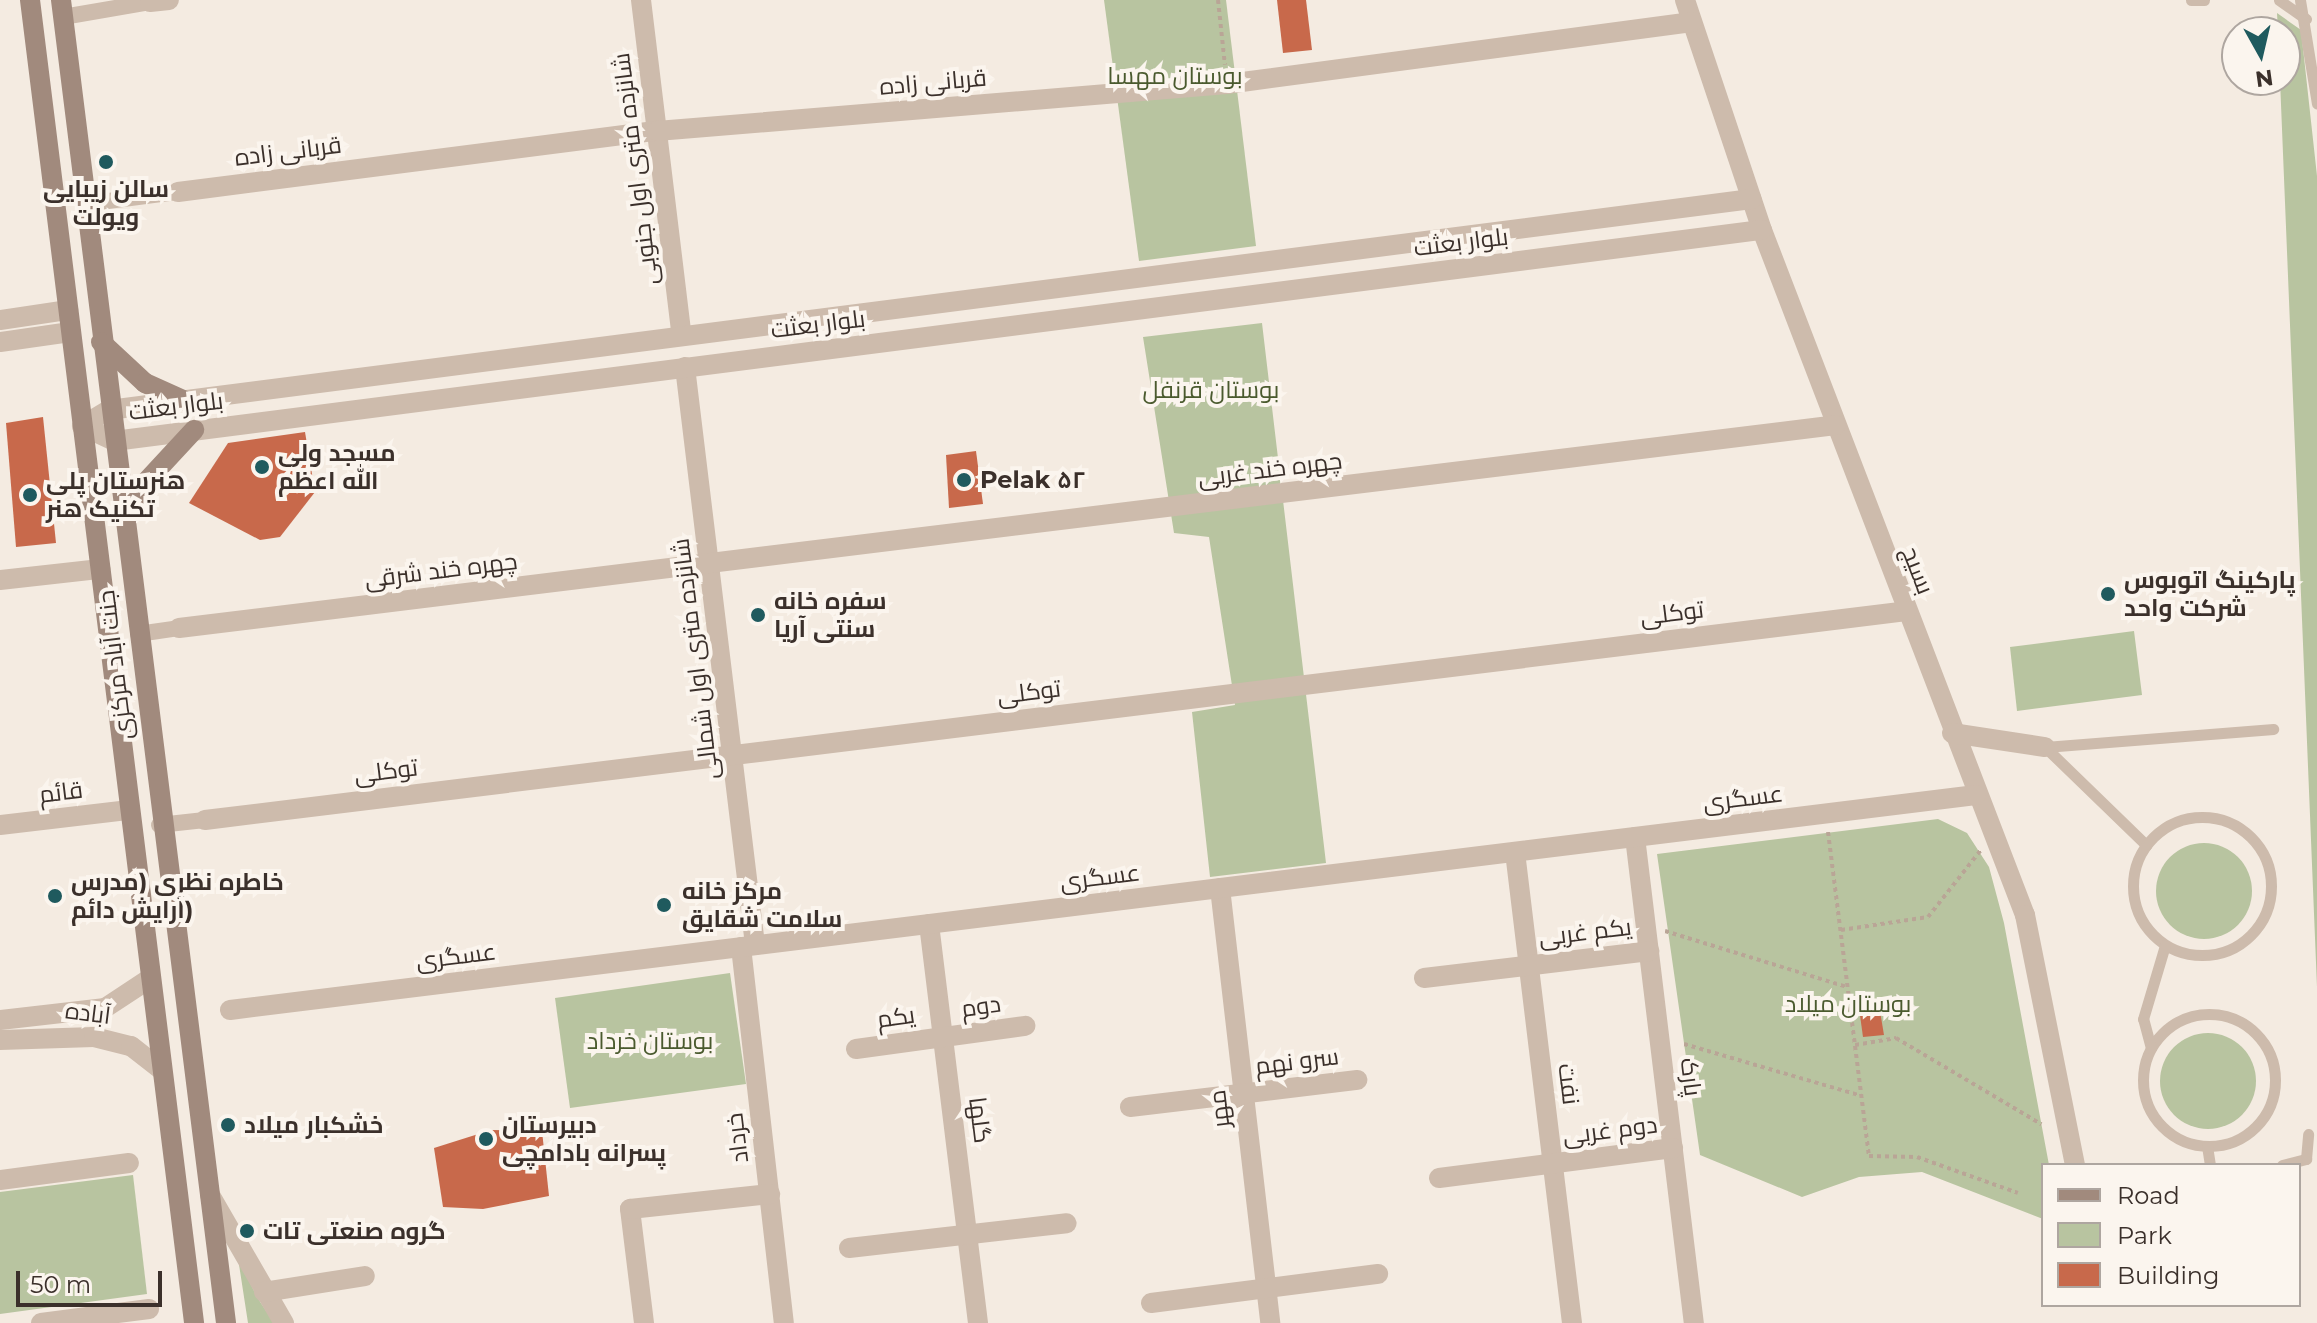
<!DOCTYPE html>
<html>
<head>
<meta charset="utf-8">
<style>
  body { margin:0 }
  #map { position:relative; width:2317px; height:1323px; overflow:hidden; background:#f4ebe1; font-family:Montserrat,Cairo,sans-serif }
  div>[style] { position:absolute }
  .green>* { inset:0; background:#b8c4a0 }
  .round { border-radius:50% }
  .building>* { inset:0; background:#c8694b }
  .path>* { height:4px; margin-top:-2px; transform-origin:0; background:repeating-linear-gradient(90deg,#b9a596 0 4px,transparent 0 8px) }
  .service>* { height:11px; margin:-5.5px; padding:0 5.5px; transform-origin:5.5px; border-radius:5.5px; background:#cdbbac }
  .service>.ring { margin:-5.5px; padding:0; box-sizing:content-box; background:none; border:11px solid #cdbbac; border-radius:50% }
  .pedestrian>* { height:16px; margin:-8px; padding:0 8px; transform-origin:8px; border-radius:8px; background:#cdbbac }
  .minor>* { height:20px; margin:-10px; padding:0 10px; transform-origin:10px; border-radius:10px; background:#cdbbac }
  .tertiary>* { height:20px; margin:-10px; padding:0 10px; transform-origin:10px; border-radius:10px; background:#cdbbac }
  .secondary>* { height:20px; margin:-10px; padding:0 10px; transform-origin:10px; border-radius:10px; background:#a18a7d }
  .dots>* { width:22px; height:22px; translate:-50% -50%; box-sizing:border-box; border:4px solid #fbf5ee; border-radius:50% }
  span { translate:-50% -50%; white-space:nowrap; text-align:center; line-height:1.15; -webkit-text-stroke:8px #fbf5ee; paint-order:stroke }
  .park-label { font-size:24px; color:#4a5a2e }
  .street-label { font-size:24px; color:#3b302b }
  .poi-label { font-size:24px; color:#3b302b; font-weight:700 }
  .left { translate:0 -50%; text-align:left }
  .legend { position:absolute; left:2041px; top:1163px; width:260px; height:144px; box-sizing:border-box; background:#fbf5ee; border:2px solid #aea6a0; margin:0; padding:10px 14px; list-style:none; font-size:24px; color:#3b302b }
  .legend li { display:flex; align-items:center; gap:16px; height:40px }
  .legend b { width:40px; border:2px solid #aea6a0 }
  .north { position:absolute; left:2221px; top:16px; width:80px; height:80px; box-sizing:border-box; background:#fbf5ee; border:2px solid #aea6a0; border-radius:50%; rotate:172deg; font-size:22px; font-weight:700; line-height:32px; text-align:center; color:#3b302b }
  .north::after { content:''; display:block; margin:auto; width:28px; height:36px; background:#1f5a5e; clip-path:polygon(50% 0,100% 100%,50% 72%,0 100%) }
  .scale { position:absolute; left:16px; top:1271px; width:146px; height:36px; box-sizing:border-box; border:4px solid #3b302b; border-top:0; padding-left:10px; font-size:24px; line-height:28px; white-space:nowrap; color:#3b302b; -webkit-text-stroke:6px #fbf5ee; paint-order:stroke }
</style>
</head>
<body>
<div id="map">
  <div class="green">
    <div style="clip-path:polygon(1104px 0,1226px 0,1256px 246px,1139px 261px)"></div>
    <div style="clip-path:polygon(2277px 13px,2301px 30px,2317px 176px,2317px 987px,2280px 80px,2285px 32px,2278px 32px)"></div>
    <div style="clip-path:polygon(1262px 323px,1326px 863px,1210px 877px,1192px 712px,1235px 705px,1209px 537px,1174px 533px,1143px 337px)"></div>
    <div style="clip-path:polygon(2134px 631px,2142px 695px,2017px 711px,2010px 647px)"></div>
    <div style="clip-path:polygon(1938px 819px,1967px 833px,1989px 867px,2004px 923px,2049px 1165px,2043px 1165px,2043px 1219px,1922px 1172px,1859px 1177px,1802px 1197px,1700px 1155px,1657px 854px)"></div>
    <div class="round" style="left:2156px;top:843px;width:96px;height:96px"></div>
    <div style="clip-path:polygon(730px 973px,746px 1084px,570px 1108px,555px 998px)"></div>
    <div class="round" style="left:2160px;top:1033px;width:96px;height:96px"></div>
    <div style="clip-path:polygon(133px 1175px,147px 1294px,0 1314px,0 1192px)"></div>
    <div style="clip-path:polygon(238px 1258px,257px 1297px,274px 1323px,248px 1323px)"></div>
  </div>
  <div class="building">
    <div style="clip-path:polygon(1277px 0,1306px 0,1312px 50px,1283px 53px)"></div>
    <div style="clip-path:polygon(43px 417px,56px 543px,16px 547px,6px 423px)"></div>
    <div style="clip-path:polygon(305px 432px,315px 492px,280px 537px,260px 540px,189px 503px,228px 443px)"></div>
    <div style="clip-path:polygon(976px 451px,983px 504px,949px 508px,946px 455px)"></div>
    <div style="clip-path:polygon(1879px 1005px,1884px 1035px,1863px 1037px,1859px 1008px)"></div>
    <div style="clip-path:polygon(491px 1130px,542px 1131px,549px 1196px,483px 1209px,443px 1207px,434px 1148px)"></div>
  </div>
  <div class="path">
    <div style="left:1218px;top:0;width:65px;rotate:83.9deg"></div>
    <div style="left:1828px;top:832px;width:327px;rotate:82.8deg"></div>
    <div style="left:1869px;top:1156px;width:48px;rotate:1.2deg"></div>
    <div style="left:1917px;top:1157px;width:107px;rotate:19.6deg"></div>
    <div style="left:1841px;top:930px;width:88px;rotate:-8.5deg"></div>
    <div style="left:1928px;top:917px;width:85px;rotate:-51.7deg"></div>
    <div style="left:1665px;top:931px;width:190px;rotate:17.1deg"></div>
    <div style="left:1684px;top:1044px;width:185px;rotate:16.3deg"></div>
    <div style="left:1855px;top:1045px;width:42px;rotate:-9.7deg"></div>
    <div style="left:1896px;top:1038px;width:169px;rotate:30.7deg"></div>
  </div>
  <div class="service">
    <div style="left:2191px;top:0;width:13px"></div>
    <div style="left:2279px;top:0;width:33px;rotate:35deg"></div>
    <div style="left:2300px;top:0;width:105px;rotate:80.7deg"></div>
    <div style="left:2045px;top:747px;width:229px;rotate:-4.5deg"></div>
    <div style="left:2045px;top:747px;width:141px;rotate:44.1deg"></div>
    <div class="ring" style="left:2133px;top:817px;width:127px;height:127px"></div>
    <div class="ring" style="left:2143px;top:1014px;width:121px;height:121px"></div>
    <div style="left:2151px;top:1048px;width:30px;rotate:-105deg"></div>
    <div style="left:2143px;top:1019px;width:77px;rotate:-73.4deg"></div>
    <div style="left:2207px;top:1146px;width:19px;rotate:81deg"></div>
    <div style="left:2282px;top:1165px;width:25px;rotate:-14deg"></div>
    <div style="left:2306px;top:1159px;width:25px;rotate:-85deg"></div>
  </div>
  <div class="pedestrian">
    <div style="left:63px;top:17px;width:88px;rotate:-9.8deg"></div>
    <div style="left:85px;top:204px;width:94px;rotate:-7.4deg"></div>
    <div style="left:138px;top:634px;width:41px;rotate:-8.3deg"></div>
    <div style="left:159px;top:825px;width:46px;rotate:-6.2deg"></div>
  </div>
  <div class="minor">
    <div style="left:641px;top:0;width:334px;rotate:83.1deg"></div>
    <div style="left:1685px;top:0;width:243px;rotate:71.5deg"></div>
    <div style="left:1762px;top:230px;width:734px;rotate:69deg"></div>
    <div style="left:2025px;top:915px;width:255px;rotate:78.7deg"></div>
    <div style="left:150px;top:2px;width:19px;rotate:-6deg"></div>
    <div style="left:178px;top:192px;width:483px;rotate:-7.3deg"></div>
    <div style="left:657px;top:131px;width:572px;rotate:-4.71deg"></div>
    <div style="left:1227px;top:84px;width:469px;rotate:-7.6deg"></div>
    <div style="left:0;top:320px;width:69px;rotate:-8.4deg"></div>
    <div style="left:0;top:342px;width:71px;rotate:-8.1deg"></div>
    <div style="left:685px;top:367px;width:582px;rotate:83.09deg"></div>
    <div style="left:0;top:580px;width:101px;rotate:-6.3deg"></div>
    <div style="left:179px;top:628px;width:1669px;rotate:-6.98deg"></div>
    <div style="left:1952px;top:733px;width:94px;rotate:8.6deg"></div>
    <div style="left:205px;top:820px;width:1714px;rotate:-7deg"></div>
    <div style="left:0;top:825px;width:128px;rotate:-6.7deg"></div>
    <div style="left:1635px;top:837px;width:490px;rotate:83.1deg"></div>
    <div style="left:1515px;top:852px;width:474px;rotate:83.1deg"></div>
    <div style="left:1220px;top:888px;width:438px;rotate:83.4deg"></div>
    <div style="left:929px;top:924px;width:402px;rotate:83deg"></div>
    <div style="left:741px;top:947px;width:378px;rotate:83.5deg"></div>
    <div style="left:1424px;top:978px;width:227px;rotate:-6.8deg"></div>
    <div style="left:230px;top:1010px;width:1759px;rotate:-7.02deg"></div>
    <div style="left:856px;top:1049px;width:171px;rotate:-7.8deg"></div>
    <div style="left:1130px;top:1107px;width:229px;rotate:-6.8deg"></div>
    <div style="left:1439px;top:1178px;width:236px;rotate:-7.3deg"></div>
    <div style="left:0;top:1180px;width:130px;rotate:-7.5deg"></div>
    <div style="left:210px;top:1195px;width:148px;rotate:60deg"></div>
    <div style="left:849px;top:1248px;width:219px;rotate:-6.5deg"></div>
    <div style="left:264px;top:1292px;width:102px;rotate:-9deg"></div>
    <div style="left:1151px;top:1303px;width:229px;rotate:-7.3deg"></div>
    <div style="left:41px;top:1323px;width:109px;rotate:-7.4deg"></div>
    <div style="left:644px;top:1323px;width:115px;rotate:-97deg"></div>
    <div style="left:630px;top:1209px;width:141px;rotate:-6.1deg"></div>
  </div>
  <div class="tertiary">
    <div style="left:82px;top:426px;width:35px;rotate:25deg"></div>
    <div style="left:114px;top:441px;width:1661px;rotate:-7.3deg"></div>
    <div style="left:82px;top:426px;width:31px;rotate:-31deg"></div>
    <div style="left:109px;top:410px;width:1656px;rotate:-7.32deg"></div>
    <div style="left:0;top:1020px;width:106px;rotate:-6.5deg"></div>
    <div style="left:105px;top:1008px;width:53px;rotate:-33.4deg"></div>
    <div style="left:0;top:1040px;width:94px;rotate:-1.8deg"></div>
    <div style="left:94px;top:1037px;width:38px;rotate:14deg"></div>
    <div style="left:131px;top:1046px;width:39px;rotate:38deg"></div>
  </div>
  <div class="secondary">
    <div style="left:30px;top:0;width:1333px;rotate:82.93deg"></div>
    <div style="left:61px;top:0;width:1333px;rotate:82.89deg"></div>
    <div style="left:101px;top:342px;width:60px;rotate:43deg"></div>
    <div style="left:145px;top:383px;width:42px;rotate:24.1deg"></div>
    <div style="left:124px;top:519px;width:40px;rotate:-60.3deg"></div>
    <div style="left:144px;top:484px;width:74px;rotate:-47.2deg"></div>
  </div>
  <div class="dots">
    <div style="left:106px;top:162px;background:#1f5a5e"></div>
    <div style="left:262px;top:467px;background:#1f5a5e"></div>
    <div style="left:964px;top:480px;background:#1f5a5e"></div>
    <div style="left:30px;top:495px;background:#1f5a5e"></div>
    <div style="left:2108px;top:594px;background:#1f5a5e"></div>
    <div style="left:758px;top:615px;background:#1f5a5e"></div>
    <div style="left:55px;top:896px;background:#1f5a5e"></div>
    <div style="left:664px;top:905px;background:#1f5a5e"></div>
    <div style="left:228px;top:1125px;background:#1f5a5e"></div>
    <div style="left:486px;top:1139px;background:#1f5a5e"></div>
    <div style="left:247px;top:1231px;background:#1f5a5e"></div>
  </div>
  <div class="park-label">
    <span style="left:1175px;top:76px">بوستان مهسا</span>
    <span style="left:1211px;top:390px">بوستان قرنفل</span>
    <span style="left:1848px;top:1004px">بوستان میلاد</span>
    <span style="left:650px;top:1041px">بوستان خرداد</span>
  </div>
  <div class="street-label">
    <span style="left:933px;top:82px;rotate:-5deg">قربانی زاده</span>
    <span style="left:288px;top:151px;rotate:-7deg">قربانی زاده</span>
    <span style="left:635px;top:169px;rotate:-97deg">شانزده متری اول جنوبی</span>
    <span style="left:1461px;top:242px;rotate:-7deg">بلوار بعثت</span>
    <span style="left:818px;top:324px;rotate:-7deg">بلوار بعثت</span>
    <span style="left:176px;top:406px;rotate:-7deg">بلوار بعثت</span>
    <span style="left:1270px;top:469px;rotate:-7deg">چهره خند غربی</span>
    <span style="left:441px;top:570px;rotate:-7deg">چهره خند شرقی</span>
    <span style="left:1918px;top:570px;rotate:69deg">بسیج</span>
    <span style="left:1672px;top:613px;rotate:-7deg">توکلی</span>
    <span style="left:695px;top:659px;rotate:-97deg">شانزده متری اول شمالی</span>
    <span style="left:115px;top:665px;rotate:-97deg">جنت آباد مرکزی</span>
    <span style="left:1029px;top:692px;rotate:-7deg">توکلی</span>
    <span style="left:386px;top:771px;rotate:-7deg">توکلی</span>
    <span style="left:61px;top:792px;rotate:-7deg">قائم</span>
    <span style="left:1743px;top:798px;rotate:-7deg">عسگری</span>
    <span style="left:1100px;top:877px;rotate:-7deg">عسگری</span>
    <span style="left:1585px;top:932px;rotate:-7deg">یکم غربی</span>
    <span style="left:456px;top:956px;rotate:-7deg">عسگری</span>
    <span style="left:981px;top:1006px;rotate:-8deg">دوم</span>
    <span style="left:88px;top:1013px;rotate:7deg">آباده</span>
    <span style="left:896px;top:1017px;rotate:-8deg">یکم</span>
    <span style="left:1297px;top:1061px;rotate:-7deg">سرو نهم</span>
    <span style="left:1691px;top:1077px;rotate:83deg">پارک</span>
    <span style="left:1569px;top:1084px;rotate:83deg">نفت</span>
    <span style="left:1219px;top:1109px;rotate:-97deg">مهر</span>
    <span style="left:980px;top:1120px;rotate:83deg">گلها</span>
    <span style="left:1610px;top:1130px;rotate:-7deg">دوم غربی</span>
    <span style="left:737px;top:1138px;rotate:-97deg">خرداد</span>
  </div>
  <div class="poi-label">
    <span style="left:106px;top:203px">سالن زیبایی<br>ویولت</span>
    <span class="left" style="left:278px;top:467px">مسجد ولی<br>الله اعظم</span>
    <span class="left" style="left:980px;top:480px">Pelak ۵۲</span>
    <span class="left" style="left:46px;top:495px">هنرستان پلی<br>تکنیک هنر</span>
    <span class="left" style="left:2124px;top:594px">پارکینگ اتوبوس<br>شرکت واحد</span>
    <span class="left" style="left:774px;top:615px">سفره خانه<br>سنتی آریا</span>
    <span class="left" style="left:71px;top:896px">خاطره نظری (مدرس<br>آرایش دائم)</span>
    <span class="left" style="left:682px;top:905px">مرکز خانه<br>سلامت شقایق</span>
    <span class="left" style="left:244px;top:1125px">خشکبار میلاد</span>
    <span class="left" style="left:502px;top:1139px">دبیرستان<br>پسرانه بادامچی</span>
    <span class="left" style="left:263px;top:1231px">گروه صنعتی تات</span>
  </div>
  <ul class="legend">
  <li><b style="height:10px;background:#a18a7d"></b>Road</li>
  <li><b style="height:22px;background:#b8c4a0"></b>Park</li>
  <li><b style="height:22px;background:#c8694b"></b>Building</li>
  </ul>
  <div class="north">N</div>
  <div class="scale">50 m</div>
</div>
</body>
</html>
